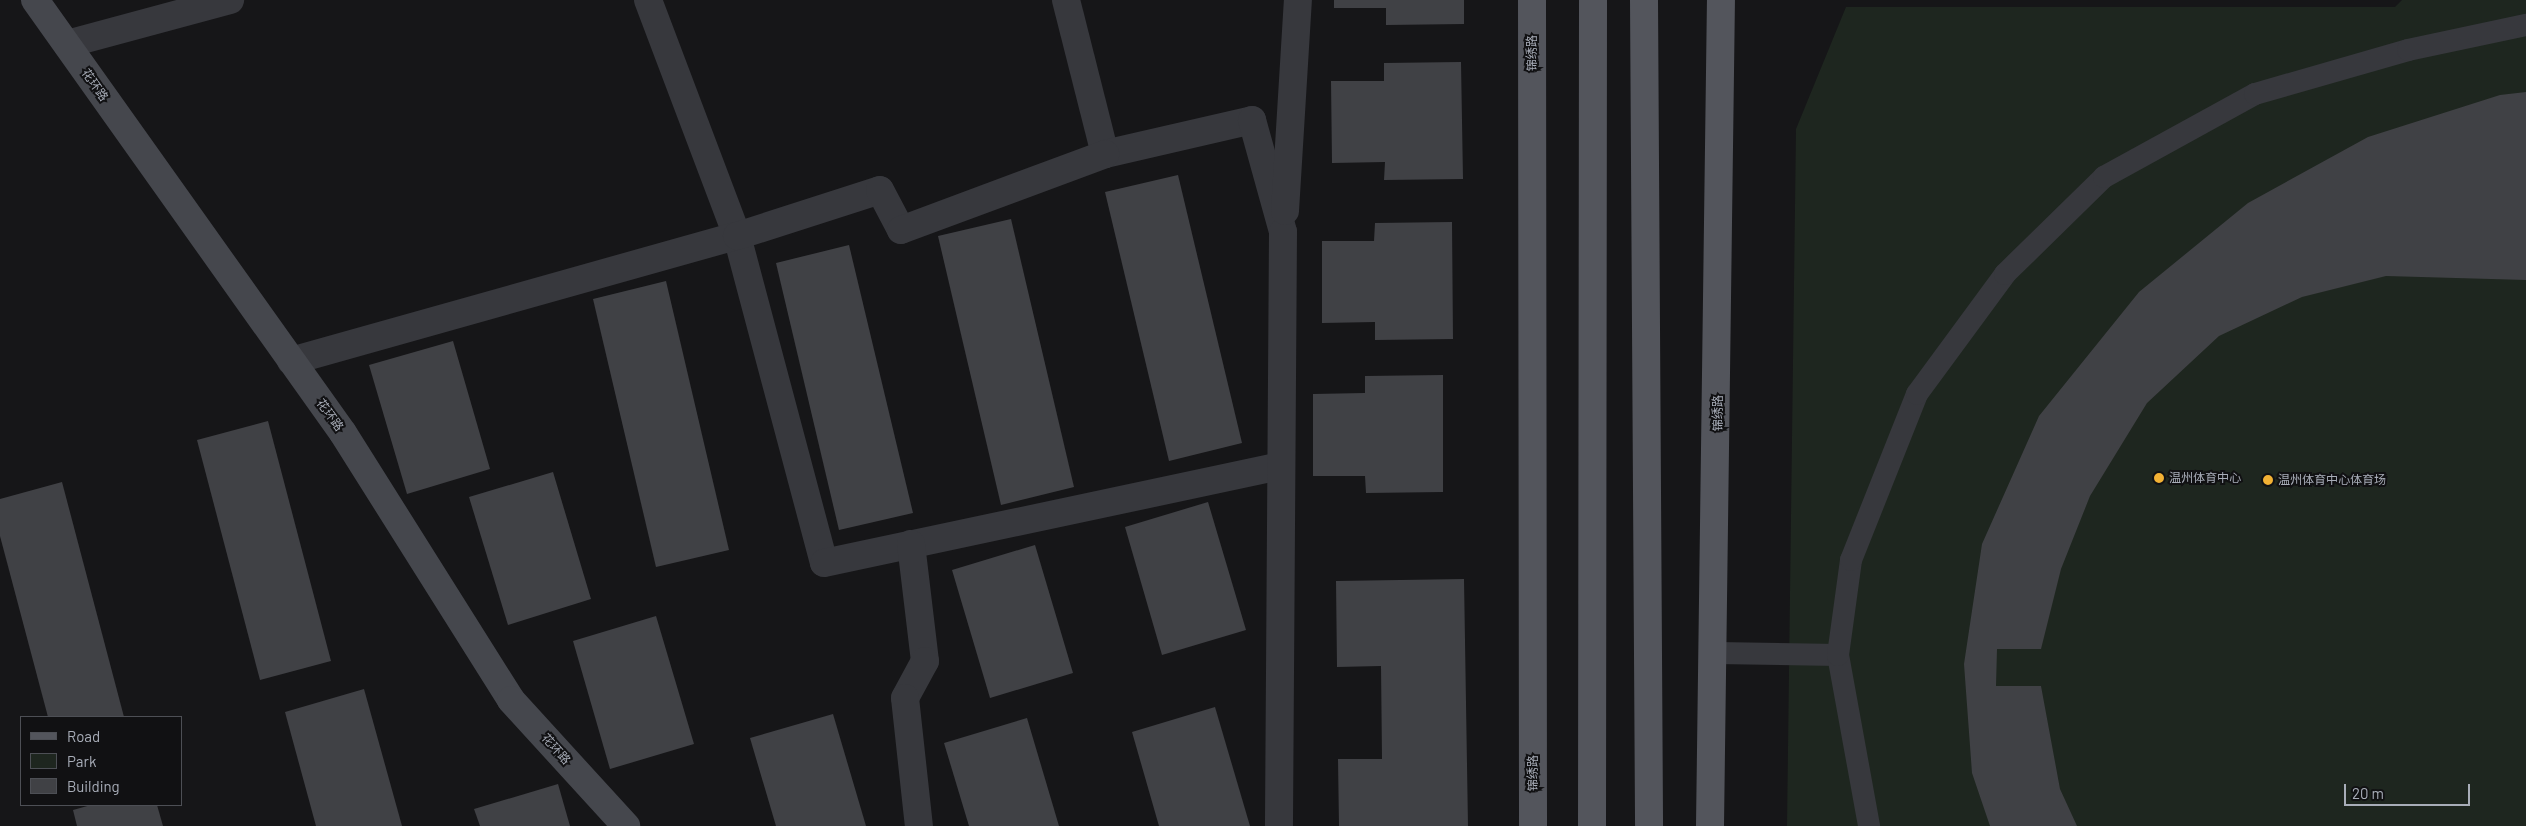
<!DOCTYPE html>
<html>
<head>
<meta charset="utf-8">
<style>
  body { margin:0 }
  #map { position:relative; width:2526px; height:826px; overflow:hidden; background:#161618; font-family:Barlow,"Noto Sans SC",sans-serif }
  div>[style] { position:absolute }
  .green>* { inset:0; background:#1e261f }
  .building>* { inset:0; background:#404145 }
  .lane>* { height:22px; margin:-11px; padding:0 11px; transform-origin:11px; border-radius:11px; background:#37383d }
  .street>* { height:28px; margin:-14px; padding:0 14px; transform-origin:14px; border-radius:14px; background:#37383d }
  .secondary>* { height:28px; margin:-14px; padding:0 14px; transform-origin:14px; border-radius:14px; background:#45474d }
  .primary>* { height:28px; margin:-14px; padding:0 14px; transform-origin:14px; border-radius:14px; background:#53555c }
  .dots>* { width:14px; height:14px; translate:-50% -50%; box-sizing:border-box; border:2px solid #111113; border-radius:50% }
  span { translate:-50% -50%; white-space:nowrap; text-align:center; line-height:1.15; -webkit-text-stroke:4px #111113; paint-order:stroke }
  .street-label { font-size:12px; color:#a8adb8 }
  .poi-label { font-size:12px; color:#a8adb8 }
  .left { translate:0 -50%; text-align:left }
  .legend { position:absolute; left:20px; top:716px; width:162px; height:90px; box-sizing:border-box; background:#111113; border:1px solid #4d4f55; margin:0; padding:6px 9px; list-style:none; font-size:15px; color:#a8adb8 }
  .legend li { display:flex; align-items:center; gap:10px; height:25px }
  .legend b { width:25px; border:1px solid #4d4f55 }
  .scale { position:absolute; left:2344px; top:784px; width:126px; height:22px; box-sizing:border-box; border:2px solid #a8adb8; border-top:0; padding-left:6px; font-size:15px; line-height:18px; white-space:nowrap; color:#a8adb8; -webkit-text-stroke:4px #111113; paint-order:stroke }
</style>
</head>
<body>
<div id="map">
  <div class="green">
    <div style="clip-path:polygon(2402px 0,2526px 0,2526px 826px,1787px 826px,1796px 129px,1846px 7px,2395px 7px)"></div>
  </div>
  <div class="building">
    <div style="clip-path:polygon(1334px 0,1464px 0,1464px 24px,1386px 25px,1386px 8px,1334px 8px)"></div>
    <div style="clip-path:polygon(1461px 62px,1463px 179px,1384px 180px,1385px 162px,1332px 163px,1331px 81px,1384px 81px,1384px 63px)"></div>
    <div style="clip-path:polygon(2526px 92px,2526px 280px,2386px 276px,2302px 297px,2219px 336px,2147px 403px,2090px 496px,2061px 569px,2041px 649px,1997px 649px,1996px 686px,2041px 686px,2060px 789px,2077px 826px,1990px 826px,1972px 773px,1964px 664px,1982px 544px,2039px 416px,2139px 292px,2248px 203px,2368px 137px,2500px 95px)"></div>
    <div style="clip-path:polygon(1178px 175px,1242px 443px,1169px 461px,1105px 192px)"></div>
    <div style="clip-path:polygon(1011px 219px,1074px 487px,1001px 505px,938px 236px)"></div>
    <div style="clip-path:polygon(1452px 222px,1453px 339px,1375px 340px,1375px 322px,1322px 323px,1322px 241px,1374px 241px,1375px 223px)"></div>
    <div style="clip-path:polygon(849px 245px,913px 513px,839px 530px,776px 263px)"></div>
    <div style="clip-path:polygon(666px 281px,729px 550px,656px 567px,593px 299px)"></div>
    <div style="clip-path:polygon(453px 341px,490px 469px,407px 494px,369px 365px)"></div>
    <div style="clip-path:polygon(1443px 375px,1443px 492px,1366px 493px,1365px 476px,1313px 476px,1313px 394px,1365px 393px,1365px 376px)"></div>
    <div style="clip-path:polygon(268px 421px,331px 661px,260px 680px,197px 440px)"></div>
    <div style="clip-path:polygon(553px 472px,591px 599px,508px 625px,469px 497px)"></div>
    <div style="clip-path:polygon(62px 482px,124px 717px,48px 717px,0 536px,0 499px)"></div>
    <div style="clip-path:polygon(1208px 502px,1246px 630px,1162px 655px,1125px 527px)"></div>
    <div style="clip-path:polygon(1035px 545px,1073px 673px,990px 698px,952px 570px)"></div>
    <div style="clip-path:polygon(1464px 579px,1468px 826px,1339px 826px,1338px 759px,1382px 759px,1381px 666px,1337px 667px,1336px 581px)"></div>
    <div style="clip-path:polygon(656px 616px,694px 744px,610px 769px,573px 641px)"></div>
    <div style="clip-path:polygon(364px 689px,402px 826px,316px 826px,285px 712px)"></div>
    <div style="clip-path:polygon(1215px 707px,1250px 826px,1159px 826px,1132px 732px)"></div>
    <div style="clip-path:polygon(833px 714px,866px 826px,776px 826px,750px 738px)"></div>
    <div style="clip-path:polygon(1027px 718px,1059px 826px,969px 826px,944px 743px)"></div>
    <div style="clip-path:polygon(558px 784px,570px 826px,480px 826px,474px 809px)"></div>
    <div style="clip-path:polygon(91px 805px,157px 805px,163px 826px,77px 826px,73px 810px)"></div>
  </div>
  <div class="lane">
    <div style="left:1716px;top:653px;width:122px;rotate:0.9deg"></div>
    <div style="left:1838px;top:655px;width:174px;rotate:79.7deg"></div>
    <div style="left:1838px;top:655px;width:96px;rotate:-82.2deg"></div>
    <div style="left:1851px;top:560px;width:179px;rotate:-68.3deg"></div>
    <div style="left:1917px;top:394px;width:149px;rotate:-53.7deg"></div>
    <div style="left:2005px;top:274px;width:139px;rotate:-44.4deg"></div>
    <div style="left:2104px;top:177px;width:172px;rotate:-28.8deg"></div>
    <div style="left:2255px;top:94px;width:159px;rotate:-16deg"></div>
    <div style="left:2408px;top:50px;width:121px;rotate:-12deg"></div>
  </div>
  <div class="street">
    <div style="left:648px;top:0;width:252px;rotate:69.3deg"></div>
    <div style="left:737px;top:236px;width:338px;rotate:75.1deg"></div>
    <div style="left:824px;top:563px;width:467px;rotate:-12deg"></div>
    <div style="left:1066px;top:0;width:159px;rotate:75.8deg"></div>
    <div style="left:1105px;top:154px;width:151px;rotate:-13deg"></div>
    <div style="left:1252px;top:120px;width:116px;rotate:74.5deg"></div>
    <div style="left:1283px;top:232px;width:594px;rotate:90.39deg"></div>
    <div style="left:67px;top:44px;width:169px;rotate:-15.1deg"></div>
    <div style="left:1285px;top:211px;width:211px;rotate:-86.5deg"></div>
    <div style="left:291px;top:361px;width:463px;rotate:-15.7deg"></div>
    <div style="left:737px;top:236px;width:150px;rotate:-17.8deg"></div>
    <div style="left:880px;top:190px;width:45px;rotate:62.3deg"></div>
    <div style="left:901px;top:230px;width:218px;rotate:-20.4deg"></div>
    <div style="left:911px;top:544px;width:118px;rotate:83.2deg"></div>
    <div style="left:925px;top:661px;width:42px;rotate:118.4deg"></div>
    <div style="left:905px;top:698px;width:129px;rotate:83.8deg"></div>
  </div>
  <div class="secondary">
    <div style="left:35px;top:0;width:531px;rotate:54.58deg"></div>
    <div style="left:343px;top:433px;width:315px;rotate:57.8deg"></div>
    <div style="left:511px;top:700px;width:171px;rotate:47.6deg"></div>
  </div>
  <div class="primary">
    <div style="left:1532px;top:0;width:826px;rotate:89.93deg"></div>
    <div style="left:1644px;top:0;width:826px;rotate:89.65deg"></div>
    <div style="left:1592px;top:826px;width:826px;rotate:-89.93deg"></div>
    <div style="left:1710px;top:826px;width:826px;rotate:-89.24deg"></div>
  </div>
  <div class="dots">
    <div style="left:2159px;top:478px;background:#f2b134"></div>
    <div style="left:2268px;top:480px;background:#f2b134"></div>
  </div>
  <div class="street-label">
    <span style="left:1532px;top:53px;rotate:-90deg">锦绣路</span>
    <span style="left:95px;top:85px;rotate:55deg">花环路</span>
    <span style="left:1718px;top:413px;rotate:-90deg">锦绣路</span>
    <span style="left:330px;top:415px;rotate:54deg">花环路</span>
    <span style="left:556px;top:749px;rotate:48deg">花环路</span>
    <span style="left:1533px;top:773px;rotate:-90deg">锦绣路</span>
  </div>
  <div class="poi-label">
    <span class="left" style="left:2169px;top:478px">温州体育中心</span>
    <span class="left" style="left:2278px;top:480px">温州体育中心体育场</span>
  </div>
  <ul class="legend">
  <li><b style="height:6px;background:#53555c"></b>Road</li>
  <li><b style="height:14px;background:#1e261f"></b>Park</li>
  <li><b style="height:14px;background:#404145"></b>Building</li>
  </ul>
  <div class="scale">20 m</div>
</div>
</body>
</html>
